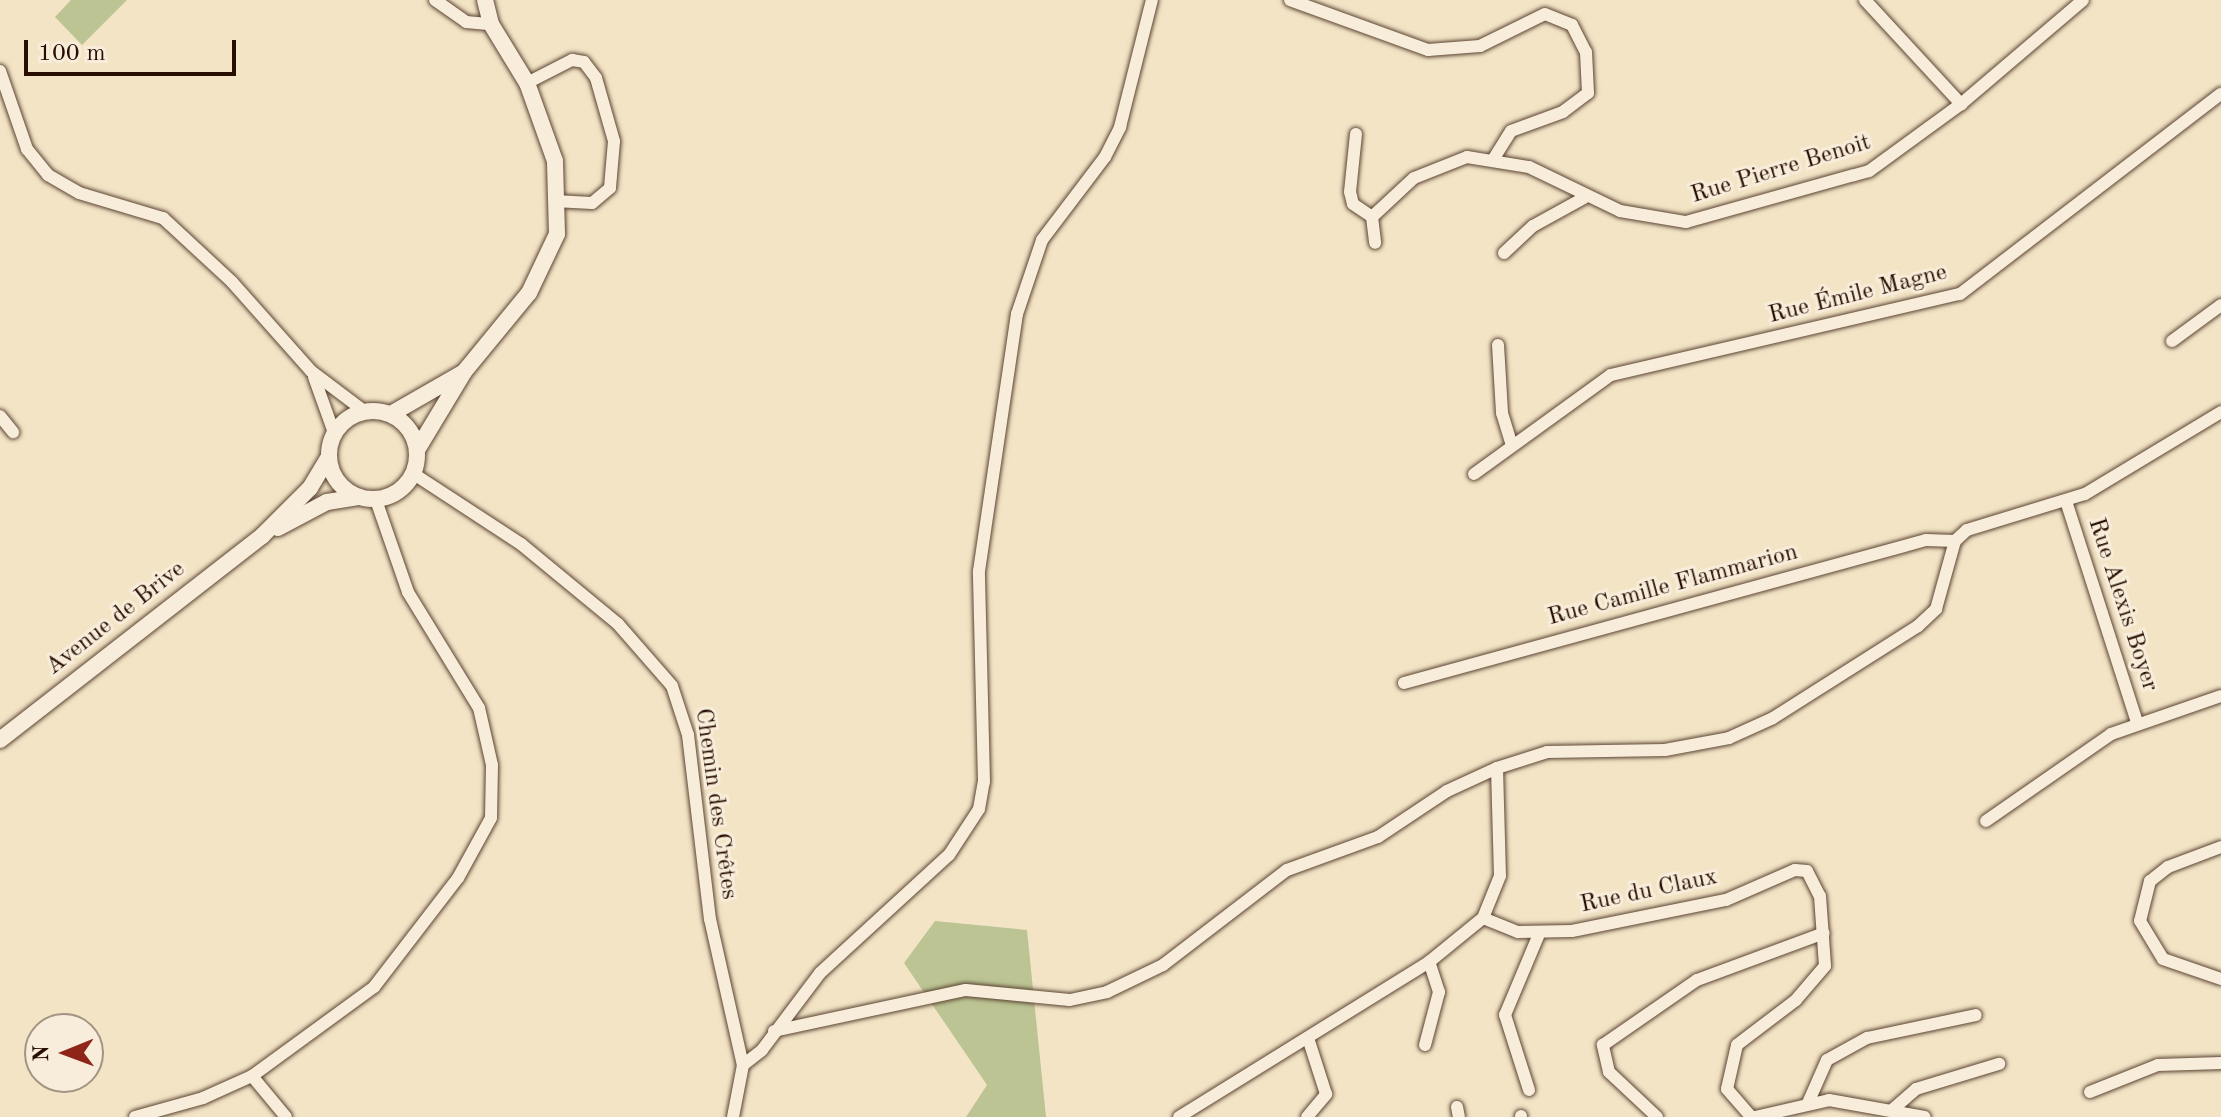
<!DOCTYPE html>
<html>
<head>
<meta charset="utf-8">
<style>
  body { margin:0 }
  #map { position:relative; width:2221px; height:1117px; overflow:hidden; background:#f3e4c6; font-family:"Old Standard TT",serif }
  div>[style] { position:absolute }
  .green>* { inset:0; background:#bcc494 }
  .roads { filter:drop-shadow(0 0 2px #5b4432) drop-shadow(0 0 2px #5b4432) }
  .minor>* { height:12px; margin:-6px; padding:0 6px; transform-origin:6px; border-radius:6px; background:#f7edda }
  .tertiary>* { height:16px; margin:-8px; padding:0 8px; transform-origin:8px; border-radius:8px; background:#f7edda }
  .tertiary>.ring { margin:-8px; padding:0; box-sizing:content-box; background:none; border:16px solid #f7edda; border-radius:50% }
  span { translate:-50% -50%; white-space:nowrap; text-align:center; line-height:1.15; -webkit-text-stroke:6px #f7edda; paint-order:stroke }
  .street-label { font-size:24px; color:#280e00 }
  .north { position:absolute; left:24px; top:1013px; width:80px; height:80px; box-sizing:border-box; background:#f7edda; border:2px solid #a49483; border-radius:50%; rotate:269deg; font-size:22px; font-weight:700; line-height:32px; text-align:center; color:#280e00 }
  .north::after { content:''; display:block; margin:auto; width:28px; height:36px; background:#8f2418; clip-path:polygon(50% 0,100% 100%,50% 72%,0 100%) }
  .scale { position:absolute; left:24px; top:40px; width:212px; height:36px; box-sizing:border-box; border:4px solid #280e00; border-top:0; padding-left:10px; font-size:24px; line-height:28px; white-space:nowrap; color:#280e00; -webkit-text-stroke:6px #f7edda; paint-order:stroke }
</style>
</head>
<body>
<div id="map">
  <div class="green">
    <div style="clip-path:polygon(71px 0,127px 0,82px 45px,55px 17px)"></div>
    <div style="clip-path:polygon(935px 921px,1027px 930px,1046px 1117px,966px 1117px,987px 1085px,904px 963px)"></div>
  </div>
  <div class="roads">
    <div class="minor">
      <div style="left:435px;top:0;width:38px;rotate:35deg"></div>
      <div style="left:466px;top:22px;width:25px;rotate:5deg"></div>
      <div style="left:1290px;top:0;width:147px;rotate:19.9deg"></div>
      <div style="left:1428px;top:50px;width:52px;rotate:-4.4deg"></div>
      <div style="left:1480px;top:46px;width:72px;rotate:-26.2deg"></div>
      <div style="left:1545px;top:14px;width:29px;rotate:22deg"></div>
      <div style="left:1572px;top:25px;width:30px;rotate:63deg"></div>
      <div style="left:1586px;top:52px;width:41px;rotate:87.2deg"></div>
      <div style="left:1588px;top:93px;width:31px;rotate:143deg"></div>
      <div style="left:1563px;top:112px;width:55px;rotate:159.9deg"></div>
      <div style="left:1511px;top:131px;width:32px;rotate:122deg"></div>
      <div style="left:1865px;top:0;width:142px;rotate:47.3deg"></div>
      <div style="left:0;top:71px;width:83px;rotate:70.9deg"></div>
      <div style="left:27px;top:149px;width:33px;rotate:51deg"></div>
      <div style="left:48px;top:175px;width:36px;rotate:30deg"></div>
      <div style="left:79px;top:193px;width:88px;rotate:16.6deg"></div>
      <div style="left:163px;top:218px;width:94px;rotate:42.8deg"></div>
      <div style="left:232px;top:282px;width:119px;rotate:48.4deg"></div>
      <div style="left:311px;top:371px;width:66px;rotate:37deg"></div>
      <div style="left:527px;top:83px;width:51px;rotate:-27.1deg"></div>
      <div style="left:572px;top:60px;width:12px;rotate:9deg"></div>
      <div style="left:584px;top:62px;width:20px;rotate:53deg"></div>
      <div style="left:596px;top:78px;width:66px;rotate:74.1deg"></div>
      <div style="left:614px;top:141px;width:47px;rotate:94.9deg"></div>
      <div style="left:610px;top:188px;width:23px;rotate:140deg"></div>
      <div style="left:592px;top:203px;width:33px;rotate:-177deg"></div>
      <div style="left:1356px;top:134px;width:58px;rotate:95.9deg"></div>
      <div style="left:1350px;top:192px;width:12px;rotate:76deg"></div>
      <div style="left:1353px;top:204px;width:23px;rotate:34deg"></div>
      <div style="left:1372px;top:217px;width:57px;rotate:-42.9deg"></div>
      <div style="left:1414px;top:178px;width:57px;rotate:-21.6deg"></div>
      <div style="left:1467px;top:157px;width:63px;rotate:9.2deg"></div>
      <div style="left:1529px;top:167px;width:101px;rotate:25.8deg"></div>
      <div style="left:1620px;top:211px;width:67px;rotate:9.5deg"></div>
      <div style="left:1686px;top:222px;width:190px;rotate:-15.6deg"></div>
      <div style="left:1869px;top:171px;width:114px;rotate:-36.1deg"></div>
      <div style="left:1961px;top:104px;width:160px;rotate:-40.4deg"></div>
      <div style="left:1372px;top:217px;width:26px;rotate:83deg"></div>
      <div style="left:1504px;top:253px;width:40px;rotate:-43deg"></div>
      <div style="left:1533px;top:226px;width:58px;rotate:-28.8deg"></div>
      <div style="left:2172px;top:341px;width:61px;rotate:-36.3deg"></div>
      <div style="left:1498px;top:345px;width:68px;rotate:86.6deg"></div>
      <div style="left:1502px;top:413px;width:34px;rotate:73deg"></div>
      <div style="left:314px;top:377px;width:59px;rotate:70.3deg"></div>
      <div style="left:0;top:416px;width:21px;rotate:51deg"></div>
      <div style="left:414px;top:474px;width:128px;rotate:33.2deg"></div>
      <div style="left:521px;top:544px;width:126px;rotate:39.5deg"></div>
      <div style="left:618px;top:624px;width:82px;rotate:48.9deg"></div>
      <div style="left:672px;top:686px;width:52px;rotate:71.9deg"></div>
      <div style="left:688px;top:735px;width:185px;rotate:83.2deg"></div>
      <div style="left:710px;top:919px;width:150px;rotate:77.3deg"></div>
      <div style="left:743px;top:1065px;width:53px;rotate:100.9deg"></div>
      <div style="left:1474px;top:474px;width:169px;rotate:-35.9deg"></div>
      <div style="left:1611px;top:375px;width:358px;rotate:-13.1deg"></div>
      <div style="left:1960px;top:294px;width:329px;rotate:-37.5deg"></div>
      <div style="left:2066px;top:501px;width:232px;rotate:72.2deg"></div>
      <div style="left:1404px;top:683px;width:541px;rotate:-15.32deg"></div>
      <div style="left:1926px;top:540px;width:29px;rotate:2deg"></div>
      <div style="left:1986px;top:821px;width:152px;rotate:-34.8deg"></div>
      <div style="left:2111px;top:734px;width:116px;rotate:-19.1deg"></div>
      <div style="left:2221px;top:847px;width:57px;rotate:159.3deg"></div>
      <div style="left:2168px;top:867px;width:23px;rotate:142deg"></div>
      <div style="left:2150px;top:881px;width:41px;rotate:104deg"></div>
      <div style="left:2140px;top:921px;width:44px;rotate:58.8deg"></div>
      <div style="left:2163px;top:959px;width:61px;rotate:19deg"></div>
      <div style="left:1483px;top:918px;width:38px;rotate:22deg"></div>
      <div style="left:1518px;top:932px;width:54px;rotate:-1.1deg"></div>
      <div style="left:1572px;top:931px;width:157px;rotate:-11.4deg"></div>
      <div style="left:1726px;top:900px;width:75px;rotate:-23.5deg"></div>
      <div style="left:1795px;top:870px;width:12px;rotate:5deg"></div>
      <div style="left:1807px;top:871px;width:28px;rotate:63deg"></div>
      <div style="left:1820px;top:896px;width:70px;rotate:85.9deg"></div>
      <div style="left:1825px;top:966px;width:45px;rotate:130.5deg"></div>
      <div style="left:1796px;top:1000px;width:74px;rotate:142.7deg"></div>
      <div style="left:1737px;top:1045px;width:45px;rotate:102.8deg"></div>
      <div style="left:1727px;top:1089px;width:37px;rotate:49deg"></div>
      <div style="left:774px;top:1031px;width:196px;rotate:-12.1deg"></div>
      <div style="left:966px;top:990px;width:104px;rotate:5.5deg"></div>
      <div style="left:1070px;top:1000px;width:38px;rotate:-12deg"></div>
      <div style="left:1107px;top:992px;width:62px;rotate:-25.7deg"></div>
      <div style="left:1163px;top:965px;width:156px;rotate:-37.5deg"></div>
      <div style="left:1287px;top:870px;width:97px;rotate:-19.9deg"></div>
      <div style="left:1378px;top:837px;width:83px;rotate:-33.7deg"></div>
      <div style="left:1447px;top:791px;width:55px;rotate:-24.7deg"></div>
      <div style="left:1497px;top:768px;width:52px;rotate:-17.7deg"></div>
      <div style="left:1547px;top:752px;width:118px;rotate:-1deg"></div>
      <div style="left:1665px;top:750px;width:65px;rotate:-10.6deg"></div>
      <div style="left:1729px;top:738px;width:48px;rotate:-24.4deg"></div>
      <div style="left:1773px;top:718px;width:172px;rotate:-32.4deg"></div>
      <div style="left:1918px;top:626px;width:25px;rotate:-43deg"></div>
      <div style="left:1936px;top:609px;width:71px;rotate:-74.4deg"></div>
      <div style="left:1955px;top:541px;width:16px;rotate:-43deg"></div>
      <div style="left:1967px;top:530px;width:123px;rotate:-17deg"></div>
      <div style="left:2085px;top:494px;width:159px;rotate:-31.1deg"></div>
      <div style="left:1425px;top:1045px;width:55px;rotate:-75.2deg"></div>
      <div style="left:1439px;top:992px;width:32px;rotate:-108deg"></div>
      <div style="left:743px;top:1065px;width:24px;rotate:-38deg"></div>
      <div style="left:762px;top:1050px;width:96px;rotate:-53deg"></div>
      <div style="left:820px;top:973px;width:175px;rotate:-42.5deg"></div>
      <div style="left:949px;top:855px;width:55px;rotate:-56.9deg"></div>
      <div style="left:979px;top:809px;width:27px;rotate:-80deg"></div>
      <div style="left:984px;top:782px;width:211px;rotate:-91.4deg"></div>
      <div style="left:979px;top:571px;width:260px;rotate:-81.6deg"></div>
      <div style="left:1017px;top:314px;width:78px;rotate:-71.3deg"></div>
      <div style="left:1042px;top:240px;width:104px;rotate:-52.8deg"></div>
      <div style="left:1105px;top:157px;width:34px;rotate:-63deg"></div>
      <div style="left:1120px;top:127px;width:131px;rotate:-75.9deg"></div>
      <div style="left:252px;top:1076px;width:53px;rotate:50.3deg"></div>
      <div style="left:1529px;top:1090px;width:79px;rotate:-107.7deg"></div>
      <div style="left:1505px;top:1015px;width:88px;rotate:-67.2deg"></div>
      <div style="left:2090px;top:1092px;width:73px;rotate:-21.7deg"></div>
      <div style="left:2158px;top:1065px;width:63px;rotate:-1.8deg"></div>
      <div style="left:1808px;top:1103px;width:47px;rotate:-66.2deg"></div>
      <div style="left:1827px;top:1060px;width:46px;rotate:-28.8deg"></div>
      <div style="left:1867px;top:1038px;width:111px;rotate:-11.9deg"></div>
      <div style="left:1457px;top:1107px;width:10px;rotate:79deg"></div>
      <div style="left:1892px;top:1110px;width:32px;rotate:-41deg"></div>
      <div style="left:1916px;top:1089px;width:87px;rotate:-16.8deg"></div>
      <div style="left:1521px;top:1116px;width:1px;rotate:90deg"></div>
      <div style="left:135px;top:1117px;width:71px;rotate:-15.6deg"></div>
      <div style="left:203px;top:1098px;width:54px;rotate:-24.2deg"></div>
      <div style="left:252px;top:1076px;width:151px;rotate:-36.1deg"></div>
      <div style="left:374px;top:987px;width:138px;rotate:-52.4deg"></div>
      <div style="left:458px;top:878px;width:68px;rotate:-61.2deg"></div>
      <div style="left:491px;top:818px;width:53px;rotate:-88.9deg"></div>
      <div style="left:492px;top:765px;width:58px;rotate:-102.8deg"></div>
      <div style="left:479px;top:708px;width:136px;rotate:-121.5deg"></div>
      <div style="left:408px;top:592px;width:97px;rotate:-109.2deg"></div>
      <div style="left:1179px;top:1117px;width:294px;rotate:-31.8deg"></div>
      <div style="left:1429px;top:962px;width:70px;rotate:-39.2deg"></div>
      <div style="left:1483px;top:918px;width:45px;rotate:-68deg"></div>
      <div style="left:1500px;top:876px;width:108px;rotate:-91.6deg"></div>
      <div style="left:1307px;top:1117px;width:30px;rotate:-50deg"></div>
      <div style="left:1326px;top:1094px;width:59px;rotate:-107.8deg"></div>
      <div style="left:1657px;top:1117px;width:66px;rotate:-136.8deg"></div>
      <div style="left:1609px;top:1072px;width:28px;rotate:-103deg"></div>
      <div style="left:1603px;top:1045px;width:114px;rotate:-34.7deg"></div>
      <div style="left:1697px;top:980px;width:135px;rotate:-20.3deg"></div>
      <div style="left:1755px;top:1117px;width:76px;rotate:-12.9deg"></div>
      <div style="left:1829px;top:1100px;width:97px;rotate:10.1deg"></div>
    </div>
    <div class="tertiary">
      <div class="ring" style="left:329px;top:411px;width:72px;height:72px"></div>
      <div style="left:391px;top:414px;width:84px;rotate:-29.9deg"></div>
      <div style="left:417px;top:450px;width:91px;rotate:-58.9deg"></div>
      <div style="left:464px;top:372px;width:102px;rotate:-50.6deg"></div>
      <div style="left:529px;top:293px;width:65px;rotate:-64.6deg"></div>
      <div style="left:557px;top:234px;width:73px;rotate:-91.6deg"></div>
      <div style="left:555px;top:161px;width:83px;rotate:-109.7deg"></div>
      <div style="left:527px;top:83px;width:69px;rotate:-121.4deg"></div>
      <div style="left:491px;top:24px;width:25px;rotate:-104deg"></div>
      <div style="left:278px;top:528px;width:55px;rotate:-28deg"></div>
      <div style="left:327px;top:502px;width:30px;rotate:-9deg"></div>
      <div style="left:0;top:740px;width:332px;rotate:-37.9deg"></div>
      <div style="left:262px;top:536px;width:68px;rotate:-45deg"></div>
      <div style="left:310px;top:488px;width:35px;rotate:-59deg"></div>
    </div>
  </div>
  <div class="street-label">
    <span style="left:1781px;top:170px;rotate:-17deg">Rue Pierre Benoit</span>
    <span style="left:1858px;top:295px;rotate:-14deg">Rue Émile Magne</span>
    <span style="left:1673px;top:586px;rotate:-15deg">Rue Camille Flammarion</span>
    <span style="left:2122px;top:605px;rotate:72deg">Rue Alexis Boyer</span>
    <span style="left:116px;top:619px;rotate:-38deg">Avenue de Brive</span>
    <span style="left:715px;top:804px;rotate:82deg">Chemin des Crêtes</span>
    <span style="left:1649px;top:892px;rotate:-12deg">Rue du Claux</span>
  </div>
  <div class="north">N</div>
  <div class="scale">100 m</div>
</div>
</body>
</html>
